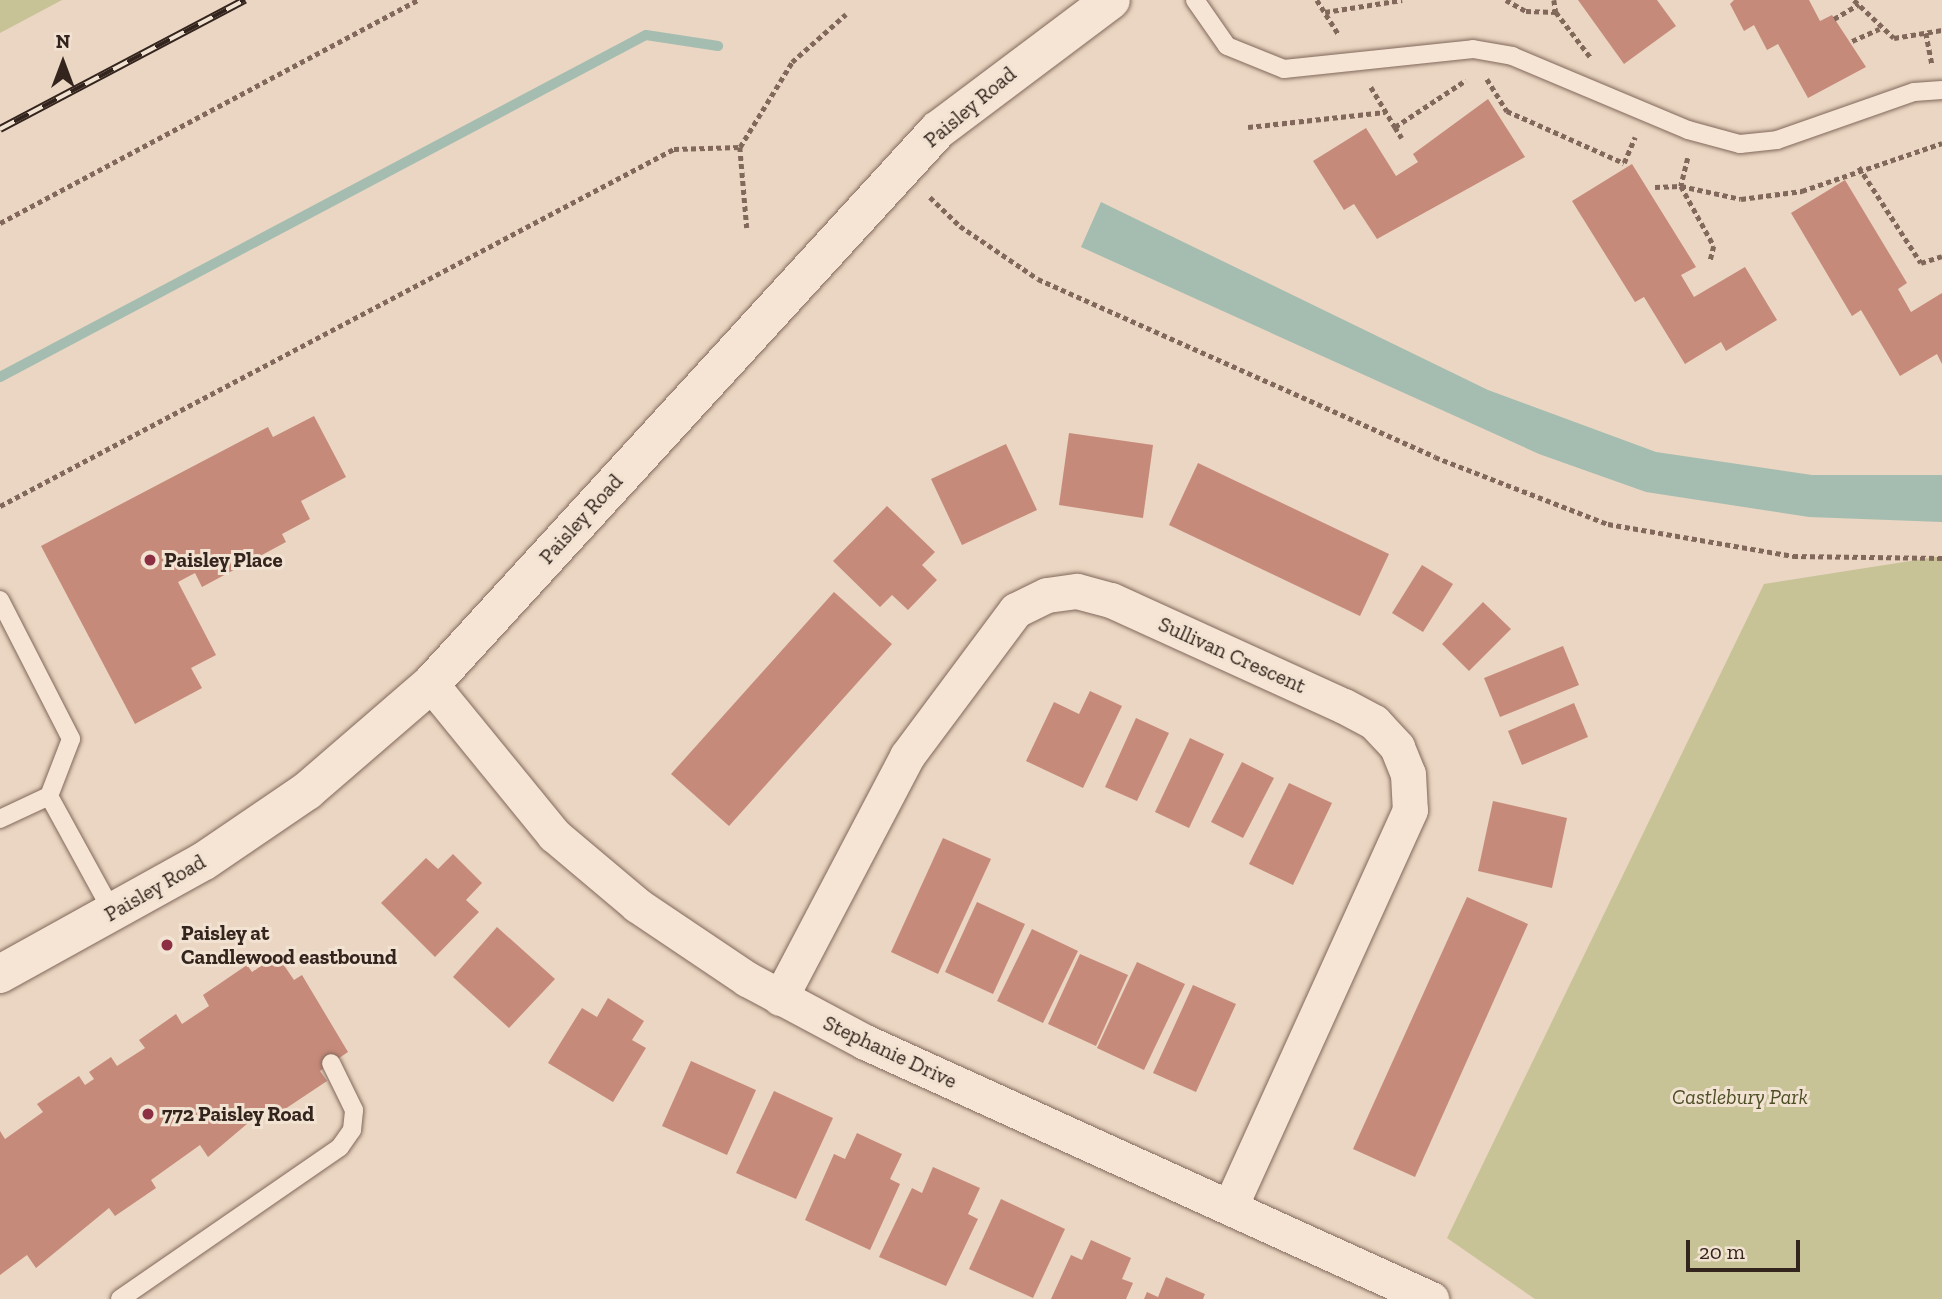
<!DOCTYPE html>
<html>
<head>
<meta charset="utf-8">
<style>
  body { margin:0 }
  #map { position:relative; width:1942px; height:1299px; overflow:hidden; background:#ead6c2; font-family:"Zilla Slab",serif }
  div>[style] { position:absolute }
  .green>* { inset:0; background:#c7c397 }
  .water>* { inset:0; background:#a4bdb0 }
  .stream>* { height:10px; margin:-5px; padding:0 5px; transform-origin:5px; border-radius:5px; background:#a4bdb0 }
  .building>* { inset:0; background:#c68a7a }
  .path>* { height:4.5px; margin-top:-2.25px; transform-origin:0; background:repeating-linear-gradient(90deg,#82685b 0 5px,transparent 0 8.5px) }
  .roads { filter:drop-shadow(0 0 2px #82685b) drop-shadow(0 0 2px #82685b) }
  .lane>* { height:18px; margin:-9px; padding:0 9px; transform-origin:9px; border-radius:9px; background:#f6e5d4 }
  .street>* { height:35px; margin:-17.5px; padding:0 17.5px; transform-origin:17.5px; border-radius:17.5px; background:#f6e5d4 }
  .secondary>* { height:38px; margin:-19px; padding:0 19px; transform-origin:19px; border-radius:19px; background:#f6e5d4 }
  .rail>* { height:8px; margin-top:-4px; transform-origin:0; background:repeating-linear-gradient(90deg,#f2e2d1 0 16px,#33241e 0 32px); box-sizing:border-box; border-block:2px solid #33241e }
  .dots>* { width:19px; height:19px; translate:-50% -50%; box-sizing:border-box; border:4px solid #f2e2d1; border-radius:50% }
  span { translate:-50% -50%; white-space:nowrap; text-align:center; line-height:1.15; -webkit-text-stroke:6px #f2e2d1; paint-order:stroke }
  .street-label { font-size:21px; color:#33241e }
  .poi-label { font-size:21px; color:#33241e; font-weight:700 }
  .left { translate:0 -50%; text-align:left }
  .park-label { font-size:21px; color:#4c4e26; font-style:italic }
  .north { position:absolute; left:28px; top:28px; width:70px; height:70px; -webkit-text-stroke:5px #f2e2d1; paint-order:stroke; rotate:0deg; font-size:19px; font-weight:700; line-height:28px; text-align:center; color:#33241e }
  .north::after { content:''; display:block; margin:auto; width:24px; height:32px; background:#33241e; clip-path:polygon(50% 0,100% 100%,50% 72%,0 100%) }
  .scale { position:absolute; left:1686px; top:1240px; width:114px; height:32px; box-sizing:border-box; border:4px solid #33241e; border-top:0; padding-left:9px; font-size:21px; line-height:24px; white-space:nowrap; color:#33241e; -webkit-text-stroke:5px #f2e2d1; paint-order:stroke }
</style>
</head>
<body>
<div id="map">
  <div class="green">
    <div style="clip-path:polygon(0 0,62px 0,0 33px)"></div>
    <div style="clip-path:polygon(1942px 556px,1942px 1299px,1535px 1299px,1447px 1238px,1764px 584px)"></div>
  </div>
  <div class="water">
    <div style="clip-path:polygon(1101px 202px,1488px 390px,1656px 452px,1812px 475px,1942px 475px,1942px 522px,1809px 517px,1646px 492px,1539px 454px,1081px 247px)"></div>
  </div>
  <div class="stream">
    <div style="left:0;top:377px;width:731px;rotate:-27.9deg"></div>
    <div style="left:646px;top:35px;width:73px;rotate:8.7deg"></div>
  </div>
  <div class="building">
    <div style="clip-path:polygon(1578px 0,1657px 0,1676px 26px,1624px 64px)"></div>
    <div style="clip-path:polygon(1734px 0,1809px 0,1820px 21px,1832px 15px,1866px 67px,1808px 98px,1778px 44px,1767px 50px,1754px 25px,1744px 31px,1730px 4px)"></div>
    <div style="clip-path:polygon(1488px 99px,1525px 157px,1377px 239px,1354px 204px,1344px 210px,1313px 161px,1366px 128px,1396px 176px,1418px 162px,1413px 154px)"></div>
    <div style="clip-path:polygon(1632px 164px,1696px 267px,1681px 275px,1694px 297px,1745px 267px,1777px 320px,1726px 351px,1721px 342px,1685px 364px,1644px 297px,1635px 302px,1572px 201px)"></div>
    <div style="clip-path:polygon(1845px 180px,1907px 283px,1898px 289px,1911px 312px,1942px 293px,1942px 364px,1937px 354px,1900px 376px,1861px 310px,1852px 316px,1791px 213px)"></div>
    <div style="clip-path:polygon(314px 416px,346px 477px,301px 501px,310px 519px,282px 534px,286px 542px,202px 587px,195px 573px,178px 582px,216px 655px,191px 668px,202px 688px,135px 724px,41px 546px,268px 427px,273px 437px)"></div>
    <div style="clip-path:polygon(1069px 433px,1153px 445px,1143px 518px,1059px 505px)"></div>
    <div style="clip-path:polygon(1006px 444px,1037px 510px,962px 545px,931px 479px)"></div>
    <div style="clip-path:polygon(1198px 463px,1389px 554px,1360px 616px,1169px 525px)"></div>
    <div style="clip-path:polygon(887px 506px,935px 552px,922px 565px,937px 580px,908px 610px,892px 595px,880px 607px,833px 561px)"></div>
    <div style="clip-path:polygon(1422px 565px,1453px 584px,1423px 632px,1392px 613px)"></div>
    <div style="clip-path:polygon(834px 592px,892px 644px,729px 826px,671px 774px)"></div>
    <div style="clip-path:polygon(1483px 602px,1511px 629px,1469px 671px,1442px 644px)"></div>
    <div style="clip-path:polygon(1563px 646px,1579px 685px,1500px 717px,1484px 678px)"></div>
    <div style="clip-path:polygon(1090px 691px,1122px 706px,1083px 788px,1026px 761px,1054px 702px,1079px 714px)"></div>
    <div style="clip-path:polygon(1574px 703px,1588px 737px,1522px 765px,1508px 731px)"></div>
    <div style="clip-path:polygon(1136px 718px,1169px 733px,1137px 801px,1105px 787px)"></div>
    <div style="clip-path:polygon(1190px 738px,1224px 754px,1189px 828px,1155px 812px)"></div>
    <div style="clip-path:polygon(1242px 762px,1274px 778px,1243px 838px,1211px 822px)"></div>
    <div style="clip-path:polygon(1289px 783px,1332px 803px,1293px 885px,1249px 864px)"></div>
    <div style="clip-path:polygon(1493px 801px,1567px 818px,1552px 888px,1478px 871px)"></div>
    <div style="clip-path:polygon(943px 838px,991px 859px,938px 974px,891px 952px)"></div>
    <div style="clip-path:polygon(453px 854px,482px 883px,466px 900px,479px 912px,435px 957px,381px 903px,426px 858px,438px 869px)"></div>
    <div style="clip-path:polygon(1467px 897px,1528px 924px,1415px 1177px,1353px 1149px)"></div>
    <div style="clip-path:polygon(977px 902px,1025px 924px,993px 994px,945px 972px)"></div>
    <div style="clip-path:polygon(497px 927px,555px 979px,509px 1028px,453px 977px)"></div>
    <div style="clip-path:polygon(1032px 929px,1078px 951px,1043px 1023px,997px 1001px)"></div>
    <div style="clip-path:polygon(1080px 954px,1128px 975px,1096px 1046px,1048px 1024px)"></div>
    <div style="clip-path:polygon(277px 955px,294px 980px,302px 975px,348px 1052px,320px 1071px,327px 1081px,273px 1117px,267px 1107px,208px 1157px,200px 1145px,151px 1180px,156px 1188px,115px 1216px,109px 1208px,36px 1268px,27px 1255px,0 1275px,0 1131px,5px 1139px,43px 1112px,37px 1104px,79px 1076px,85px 1085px,94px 1079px,89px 1072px,111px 1057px,117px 1066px,145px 1048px,139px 1040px,176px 1014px,182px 1024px,209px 1006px,203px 995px,247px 965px,252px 972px)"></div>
    <div style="clip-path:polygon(1137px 962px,1185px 984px,1144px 1070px,1097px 1048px)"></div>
    <div style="clip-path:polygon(1193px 985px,1236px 1004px,1196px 1092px,1153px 1073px)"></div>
    <div style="clip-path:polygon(608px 998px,644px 1021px,632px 1040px,646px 1048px,613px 1102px,548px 1063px,582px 1008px,597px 1017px)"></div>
    <div style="clip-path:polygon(691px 1061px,756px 1090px,727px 1155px,662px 1126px)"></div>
    <div style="clip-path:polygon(774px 1091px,833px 1118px,796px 1199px,736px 1173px)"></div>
    <div style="clip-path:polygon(857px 1133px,902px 1154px,890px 1179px,900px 1184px,870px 1250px,805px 1220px,834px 1154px,845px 1159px)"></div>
    <div style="clip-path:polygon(933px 1167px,980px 1188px,968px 1214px,978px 1219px,946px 1286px,879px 1257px,912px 1188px,922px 1193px)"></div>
    <div style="clip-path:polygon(1001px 1199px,1065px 1229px,1033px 1298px,969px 1269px)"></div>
    <div style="clip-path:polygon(1091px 1240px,1131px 1258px,1122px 1279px,1133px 1283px,1126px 1299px,1051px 1299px,1071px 1255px,1082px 1260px)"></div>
    <div style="clip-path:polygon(1166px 1277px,1205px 1294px,1203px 1299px,1144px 1299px,1147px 1292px,1158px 1297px)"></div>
  </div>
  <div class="path">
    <div style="left:1317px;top:0;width:41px;rotate:57.8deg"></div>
    <div style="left:1506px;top:0;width:23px;rotate:29deg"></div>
    <div style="left:1526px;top:11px;width:30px;rotate:2deg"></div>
    <div style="left:1556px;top:12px;width:58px;rotate:52.7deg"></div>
    <div style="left:1554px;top:0;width:12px;rotate:81deg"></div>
    <div style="left:1854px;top:0;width:55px;rotate:43.5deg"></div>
    <div style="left:1894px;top:38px;width:49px;rotate:-9.5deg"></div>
    <div style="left:1325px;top:12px;width:78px;rotate:-8.9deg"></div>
    <div style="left:1834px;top:19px;width:29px;rotate:-31deg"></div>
    <div style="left:1926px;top:33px;width:31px;rotate:79deg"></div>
    <div style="left:1852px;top:41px;width:30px;rotate:-24deg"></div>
    <div style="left:1487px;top:79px;width:38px;rotate:58deg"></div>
    <div style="left:1507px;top:111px;width:128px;rotate:24deg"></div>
    <div style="left:1624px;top:163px;width:28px;rotate:-67deg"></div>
    <div style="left:1371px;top:87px;width:47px;rotate:59deg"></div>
    <div style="left:1395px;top:127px;width:85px;rotate:-33.5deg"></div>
    <div style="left:1248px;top:127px;width:138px;rotate:-6.2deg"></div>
    <div style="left:1395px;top:127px;width:13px;rotate:58deg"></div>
    <div style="left:740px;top:147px;width:100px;rotate:-58.5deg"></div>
    <div style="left:792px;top:62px;width:72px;rotate:-41.6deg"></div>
    <div style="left:1688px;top:158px;width:29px;rotate:104deg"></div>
    <div style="left:1681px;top:186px;width:61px;rotate:12.2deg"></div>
    <div style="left:1741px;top:199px;width:62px;rotate:-7.5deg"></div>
    <div style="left:1802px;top:191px;width:148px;rotate:-18.9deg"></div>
    <div style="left:1859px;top:167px;width:114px;rotate:57.1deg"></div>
    <div style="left:1921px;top:263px;width:22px;rotate:-18deg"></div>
    <div style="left:1655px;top:187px;width:26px;rotate:-2deg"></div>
    <div style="left:1681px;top:186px;width:68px;rotate:61.2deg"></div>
    <div style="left:1714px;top:246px;width:16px;rotate:104deg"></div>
    <div style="left:930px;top:197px;width:42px;rotate:44deg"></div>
    <div style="left:960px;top:226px;width:94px;rotate:34.2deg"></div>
    <div style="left:1038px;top:279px;width:435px;rotate:24.1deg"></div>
    <div style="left:1435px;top:457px;width:186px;rotate:21.2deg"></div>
    <div style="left:1608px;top:524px;width:188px;rotate:9.8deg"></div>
    <div style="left:1793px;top:556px;width:149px;rotate:0.8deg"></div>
    <div style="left:0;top:223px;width:474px;rotate:-28.1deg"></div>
    <div style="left:0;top:506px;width:763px;rotate:-27.91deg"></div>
    <div style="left:674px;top:149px;width:66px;rotate:-1.7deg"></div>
    <div style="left:740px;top:147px;width:81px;rotate:85.1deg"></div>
  </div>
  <div class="roads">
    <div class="lane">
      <div style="left:1195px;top:0;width:56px;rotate:55.2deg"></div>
      <div style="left:1227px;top:46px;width:61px;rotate:22deg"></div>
      <div style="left:1284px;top:69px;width:190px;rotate:-6deg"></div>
      <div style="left:1473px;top:49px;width:40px;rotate:10deg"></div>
      <div style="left:1512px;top:56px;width:191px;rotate:22.8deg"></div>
      <div style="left:1688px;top:130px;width:54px;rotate:15.1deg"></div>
      <div style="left:1740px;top:144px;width:37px;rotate:-6deg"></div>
      <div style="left:1777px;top:140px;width:145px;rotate:-19.3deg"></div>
      <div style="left:1914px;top:92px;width:28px;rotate:-4deg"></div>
      <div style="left:0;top:600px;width:156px;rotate:62.9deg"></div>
      <div style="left:71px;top:739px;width:61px;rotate:111.1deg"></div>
      <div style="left:49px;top:796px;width:54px;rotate:154.9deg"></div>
      <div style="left:49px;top:796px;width:133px;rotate:61.3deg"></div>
      <div style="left:120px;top:1299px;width:267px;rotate:-34.6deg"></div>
      <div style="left:340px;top:1147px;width:21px;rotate:-55deg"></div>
      <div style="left:352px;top:1130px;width:20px;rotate:-84deg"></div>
      <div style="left:354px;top:1110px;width:52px;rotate:-116.1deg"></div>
    </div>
    <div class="street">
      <div style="left:431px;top:684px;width:195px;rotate:50.8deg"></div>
      <div style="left:554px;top:835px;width:109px;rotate:40.1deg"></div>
      <div style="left:637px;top:905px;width:133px;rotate:33.9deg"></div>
      <div style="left:747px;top:979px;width:134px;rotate:28.1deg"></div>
      <div style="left:865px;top:1042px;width:622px;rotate:24.42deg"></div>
      <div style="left:780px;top:998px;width:273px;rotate:-62.3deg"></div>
      <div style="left:907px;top:756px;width:182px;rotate:-53.3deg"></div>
      <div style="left:1016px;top:610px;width:34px;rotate:-26deg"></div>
      <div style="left:1047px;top:595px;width:30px;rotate:-8deg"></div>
      <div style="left:1077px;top:591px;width:35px;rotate:15deg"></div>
      <div style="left:1111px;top:600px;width:256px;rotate:24.5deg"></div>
      <div style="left:1344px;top:706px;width:34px;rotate:28deg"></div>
      <div style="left:1374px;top:722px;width:34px;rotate:47deg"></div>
      <div style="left:1397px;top:747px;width:29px;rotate:68deg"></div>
      <div style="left:1408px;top:774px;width:36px;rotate:87deg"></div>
      <div style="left:1410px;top:810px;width:433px;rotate:114.4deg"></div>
    </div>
    <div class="secondary">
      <div style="left:0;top:974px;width:233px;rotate:-29deg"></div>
      <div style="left:204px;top:861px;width:125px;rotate:-34.2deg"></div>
      <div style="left:307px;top:791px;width:164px;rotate:-40.8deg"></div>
      <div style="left:431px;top:684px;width:751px;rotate:-47.54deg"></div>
      <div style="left:938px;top:130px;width:216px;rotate:-36.9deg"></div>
    </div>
  </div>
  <div class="rail">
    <div style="left:0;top:129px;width:277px;rotate:-27.8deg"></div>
  </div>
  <div class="dots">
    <div style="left:150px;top:560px;background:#8d2f43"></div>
    <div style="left:167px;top:945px;background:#8d2f43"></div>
    <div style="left:148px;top:1114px;background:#8d2f43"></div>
  </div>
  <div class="street-label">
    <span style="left:970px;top:107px;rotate:-40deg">Paisley Road</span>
    <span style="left:581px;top:519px;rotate:-48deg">Paisley Road</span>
    <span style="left:1232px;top:655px;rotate:24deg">Sullivan Crescent</span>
    <span style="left:155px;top:888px;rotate:-30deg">Paisley Road</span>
    <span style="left:890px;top:1052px;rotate:25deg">Stephanie Drive</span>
  </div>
  <div class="poi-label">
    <span class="left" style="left:164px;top:560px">Paisley Place</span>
    <span class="left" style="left:181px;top:945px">Paisley at<br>Candlewood eastbound</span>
    <span class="left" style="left:162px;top:1114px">772 Paisley Road</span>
  </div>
  <div class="park-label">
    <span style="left:1740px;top:1097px">Castlebury Park</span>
  </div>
  <div class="north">N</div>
  <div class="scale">20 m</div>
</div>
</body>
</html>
